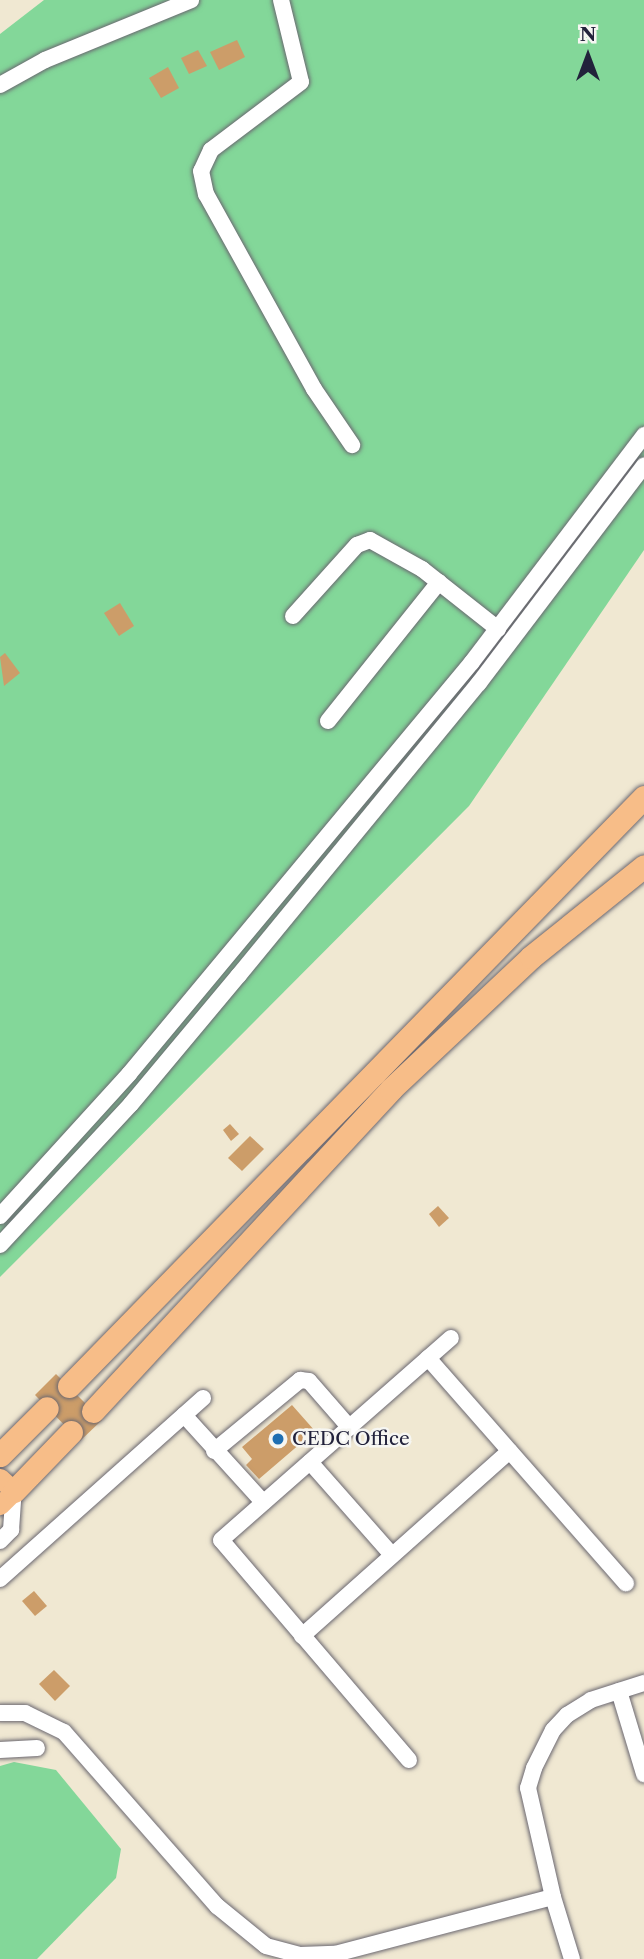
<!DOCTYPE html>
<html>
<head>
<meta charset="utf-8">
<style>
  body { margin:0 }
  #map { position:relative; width:644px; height:1959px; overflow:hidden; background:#f0e8d2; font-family:"Libre Caslon Text",serif }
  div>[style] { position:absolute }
  .green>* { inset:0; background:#83d799 }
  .building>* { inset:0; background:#cc9d69 }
  .roads { filter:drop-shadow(0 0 2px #6a6770) drop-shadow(0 0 2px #6a6770) }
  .minor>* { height:16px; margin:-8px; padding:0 8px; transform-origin:8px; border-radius:8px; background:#fff }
  .major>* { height:19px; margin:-9.5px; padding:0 9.5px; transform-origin:9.5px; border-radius:9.5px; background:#f7bd88 }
  .highway>* { height:23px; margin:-11.5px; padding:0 11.5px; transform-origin:11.5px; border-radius:11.5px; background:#f7bd88 }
  .dots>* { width:19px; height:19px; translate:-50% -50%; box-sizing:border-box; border:4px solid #f6f6f2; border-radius:50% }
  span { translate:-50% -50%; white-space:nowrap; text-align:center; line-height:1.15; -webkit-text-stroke:5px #f6f6f2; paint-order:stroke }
  .poi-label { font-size:19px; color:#22223b }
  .left { translate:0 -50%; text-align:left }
  .north { position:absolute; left:553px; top:21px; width:70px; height:70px; -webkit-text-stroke:5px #f6f6f2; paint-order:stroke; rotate:0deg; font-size:19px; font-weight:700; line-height:28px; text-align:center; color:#22223b }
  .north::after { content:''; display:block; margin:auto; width:24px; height:32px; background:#22223b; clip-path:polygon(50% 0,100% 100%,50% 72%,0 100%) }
</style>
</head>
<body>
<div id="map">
  <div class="green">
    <div style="clip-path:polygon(44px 0,644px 0,644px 550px,469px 806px,0 1277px,0 34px)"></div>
    <div style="clip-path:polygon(14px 1762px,56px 1770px,121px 1849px,116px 1878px,37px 1959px,0 1959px,0 1766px)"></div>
  </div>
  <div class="building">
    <div style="clip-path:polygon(237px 40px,245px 57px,219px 70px,210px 52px)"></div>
    <div style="clip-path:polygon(198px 50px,207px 66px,189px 74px,181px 58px)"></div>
    <div style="clip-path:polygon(168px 67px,179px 88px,161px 98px,149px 78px)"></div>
    <div style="clip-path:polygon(120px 603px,134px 626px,119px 636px,104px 613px)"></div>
    <div style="clip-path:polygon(5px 653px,20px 673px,4px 686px,0 657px)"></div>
    <div style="clip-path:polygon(230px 1124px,239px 1134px,231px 1141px,223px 1130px)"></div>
    <div style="clip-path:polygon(250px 1136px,264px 1149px,242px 1171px,228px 1158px)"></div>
    <div style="clip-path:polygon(438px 1206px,449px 1218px,439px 1227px,429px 1214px)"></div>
    <div style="clip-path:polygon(56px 1374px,102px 1420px,80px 1441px,35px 1395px)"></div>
    <div style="clip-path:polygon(292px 1405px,315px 1431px,259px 1479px,246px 1465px,252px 1459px,242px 1447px)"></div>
    <div style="clip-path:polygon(34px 1591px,47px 1606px,35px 1616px,22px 1601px)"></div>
    <div style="clip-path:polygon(54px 1670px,70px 1686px,55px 1701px,39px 1684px)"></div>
  </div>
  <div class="roads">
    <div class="minor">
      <div style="left:281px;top:0;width:84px;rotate:76.3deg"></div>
      <div style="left:301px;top:82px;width:113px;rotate:142.9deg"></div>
      <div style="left:211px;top:150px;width:23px;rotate:115deg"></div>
      <div style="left:201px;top:171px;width:24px;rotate:78deg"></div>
      <div style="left:206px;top:194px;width:223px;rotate:61deg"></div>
      <div style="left:314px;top:389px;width:68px;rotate:55.8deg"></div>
      <div style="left:0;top:85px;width:51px;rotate:-29.1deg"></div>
      <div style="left:45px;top:60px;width:158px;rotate:-22.3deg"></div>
      <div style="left:293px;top:616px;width:96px;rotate:-48deg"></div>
      <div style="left:357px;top:545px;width:14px;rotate:-21deg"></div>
      <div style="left:370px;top:540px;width:60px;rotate:29.1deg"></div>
      <div style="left:422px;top:569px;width:97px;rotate:38.3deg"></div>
      <div style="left:328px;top:721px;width:178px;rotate:-51.4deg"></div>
      <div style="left:0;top:1216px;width:192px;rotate:-47.7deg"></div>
      <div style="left:129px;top:1074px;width:536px;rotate:-50.22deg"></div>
      <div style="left:472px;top:662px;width:285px;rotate:-52.8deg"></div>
      <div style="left:0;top:1245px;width:192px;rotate:-47.1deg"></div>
      <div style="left:131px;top:1104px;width:168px;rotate:-50.1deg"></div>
      <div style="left:239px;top:975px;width:378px;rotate:-50.6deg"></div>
      <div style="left:479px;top:683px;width:273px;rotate:-52.8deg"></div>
      <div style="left:428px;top:1358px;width:300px;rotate:48.7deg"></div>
      <div style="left:184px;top:1415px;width:118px;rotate:47.8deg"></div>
      <div style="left:214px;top:1451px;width:112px;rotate:-39.5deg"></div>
      <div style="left:300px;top:1380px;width:9px;rotate:6deg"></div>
      <div style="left:309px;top:1381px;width:62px;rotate:48.9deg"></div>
      <div style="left:310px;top:1462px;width:124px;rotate:48.6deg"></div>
      <div style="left:0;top:1541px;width:16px;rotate:-45deg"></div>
      <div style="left:11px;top:1530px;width:39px;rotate:-86deg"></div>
      <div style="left:0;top:1579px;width:272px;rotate:-41.7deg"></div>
      <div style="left:302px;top:1636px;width:278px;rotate:-41.7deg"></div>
      <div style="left:619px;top:1691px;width:87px;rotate:73.2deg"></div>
      <div style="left:0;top:1713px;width:25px"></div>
      <div style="left:25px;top:1713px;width:43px;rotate:26deg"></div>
      <div style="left:64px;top:1732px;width:232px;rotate:48.7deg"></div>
      <div style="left:217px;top:1906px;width:63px;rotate:39.2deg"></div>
      <div style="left:266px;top:1946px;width:35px;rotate:15deg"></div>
      <div style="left:300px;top:1955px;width:35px;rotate:-2deg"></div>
      <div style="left:335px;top:1954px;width:225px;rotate:-14.7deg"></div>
      <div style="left:553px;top:1897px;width:65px;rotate:73deg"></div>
      <div style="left:0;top:1750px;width:37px;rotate:-3deg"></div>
      <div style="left:409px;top:1760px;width:289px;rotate:-130.5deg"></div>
      <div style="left:221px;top:1540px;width:306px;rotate:-41.3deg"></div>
      <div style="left:553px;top:1897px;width:112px;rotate:-102.9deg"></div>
      <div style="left:528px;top:1788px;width:21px;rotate:-73deg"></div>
      <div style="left:534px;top:1768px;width:42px;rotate:-63.4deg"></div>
      <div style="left:553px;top:1730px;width:21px;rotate:-47deg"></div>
      <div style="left:567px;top:1715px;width:28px;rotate:-32deg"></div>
      <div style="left:591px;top:1700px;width:56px;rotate:-17.8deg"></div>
    </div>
    <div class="major">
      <div style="left:0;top:1478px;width:19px;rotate:43deg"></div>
      <div style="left:14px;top:1491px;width:20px;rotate:135deg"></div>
    </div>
    <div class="highway">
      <div style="left:69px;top:1386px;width:823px;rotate:-45.69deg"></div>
      <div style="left:93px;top:1411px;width:439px;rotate:-47.2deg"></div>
      <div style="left:391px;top:1089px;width:192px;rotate:-43.3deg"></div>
      <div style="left:531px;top:957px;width:145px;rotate:-38.8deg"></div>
      <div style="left:0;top:1455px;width:66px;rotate:-45deg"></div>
      <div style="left:14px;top:1491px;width:82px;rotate:-46deg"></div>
    </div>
  </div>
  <div class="dots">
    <div style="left:278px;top:1439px;background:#1f6fb2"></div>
  </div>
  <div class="poi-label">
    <span class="left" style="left:292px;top:1439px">CEDC Office</span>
  </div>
  <div class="north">N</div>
</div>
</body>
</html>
